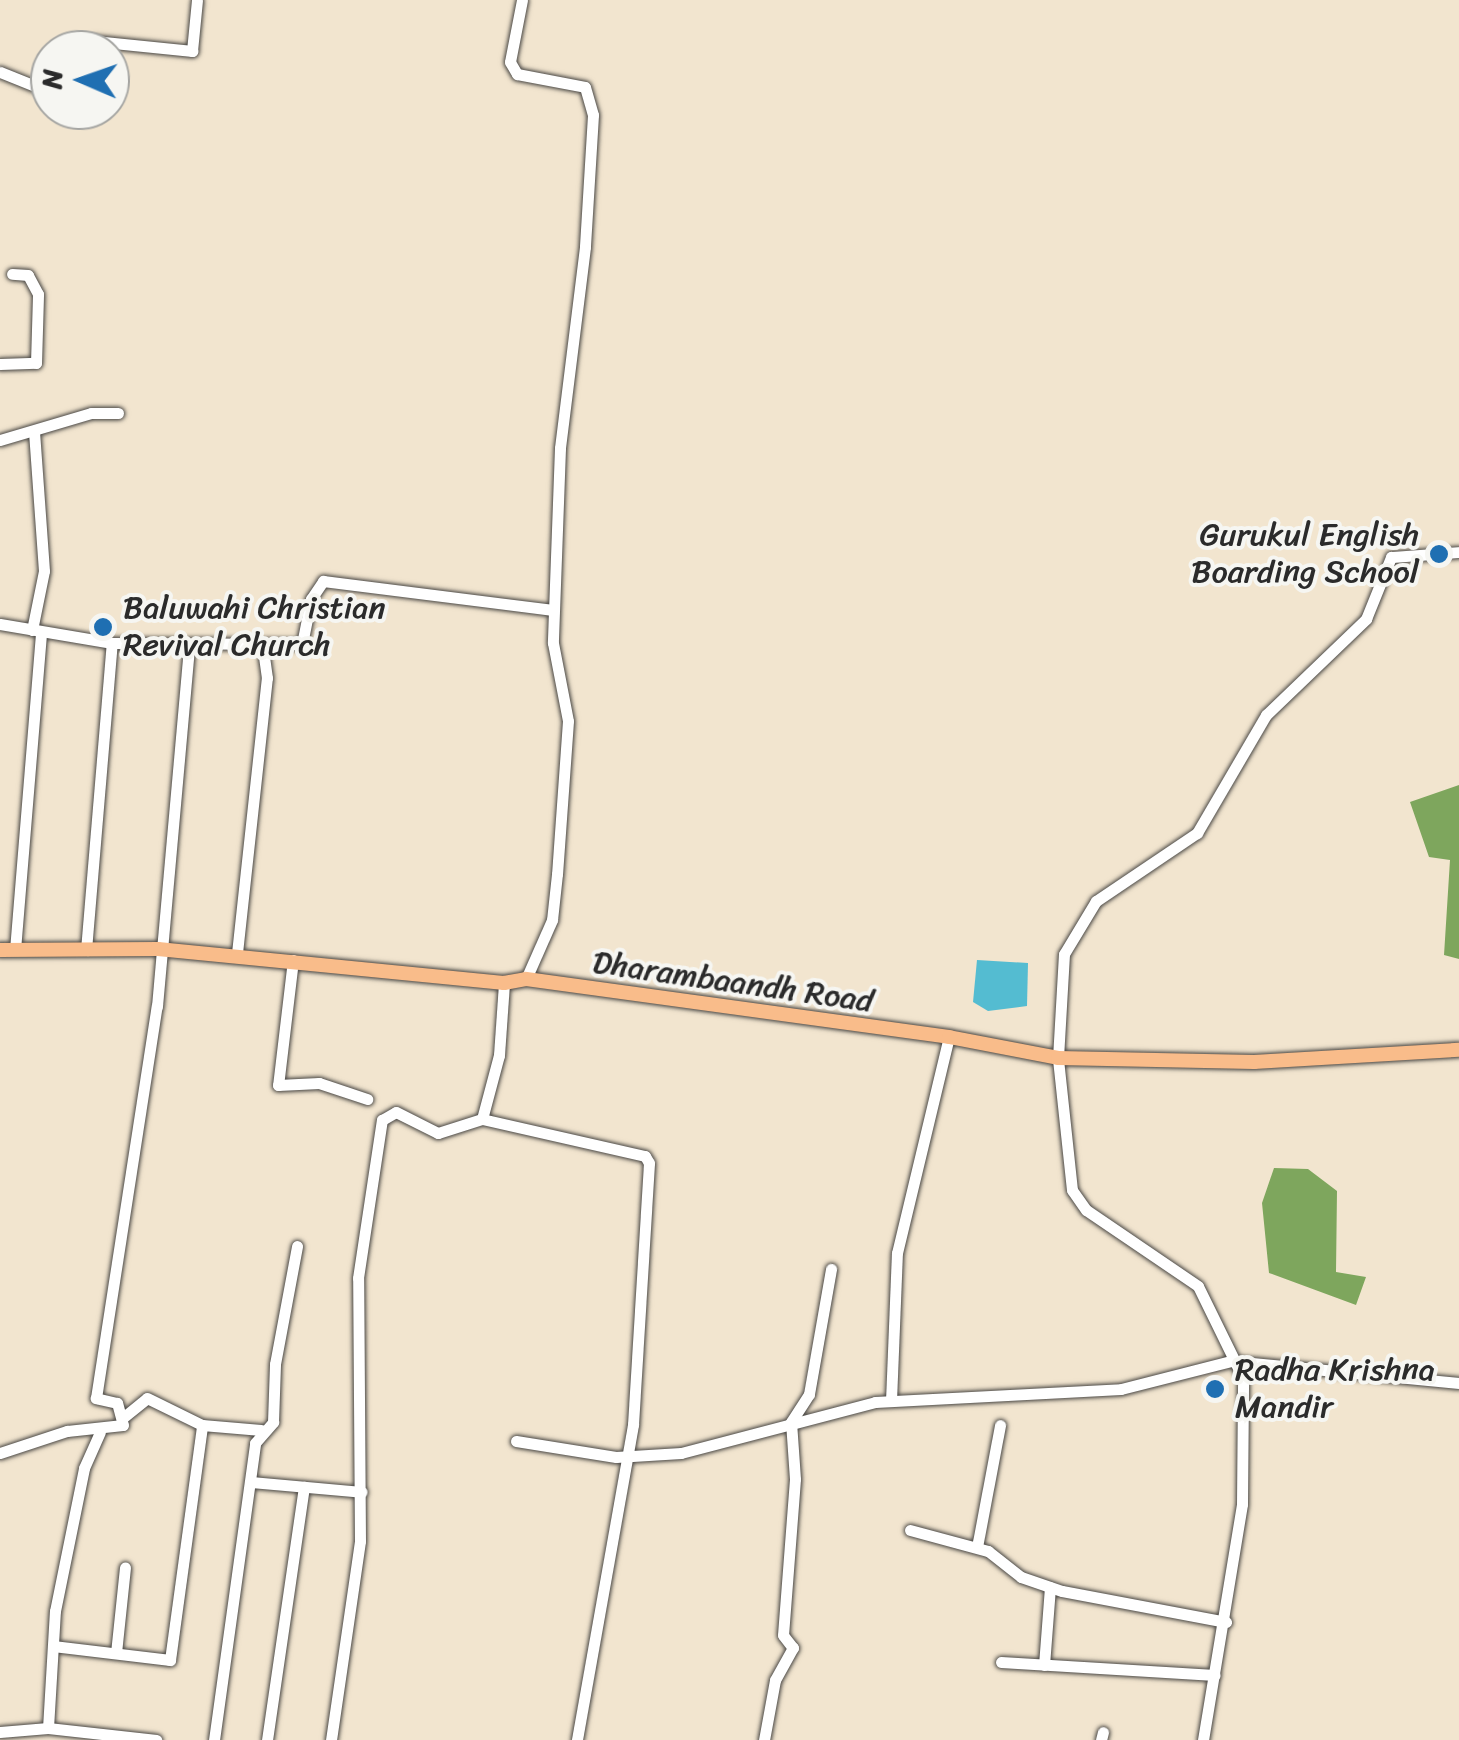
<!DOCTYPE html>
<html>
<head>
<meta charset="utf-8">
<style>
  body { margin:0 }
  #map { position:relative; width:1459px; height:1740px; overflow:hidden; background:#f2e5cf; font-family:Sriracha,sans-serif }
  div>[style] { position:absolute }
  .forest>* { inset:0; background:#7ea65d }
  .water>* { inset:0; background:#54bcd1 }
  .roads { filter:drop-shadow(0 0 2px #494744) drop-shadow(0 0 2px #494744) }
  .minor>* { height:11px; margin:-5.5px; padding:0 5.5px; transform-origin:5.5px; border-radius:5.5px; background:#fff }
  .major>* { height:14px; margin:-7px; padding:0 7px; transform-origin:7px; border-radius:7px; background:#f9bc8a }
  .dots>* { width:28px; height:28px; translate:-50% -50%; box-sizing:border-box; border:5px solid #f6f6f2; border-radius:50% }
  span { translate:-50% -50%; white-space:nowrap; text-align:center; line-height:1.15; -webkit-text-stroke:8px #f6f6f2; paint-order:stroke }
  .poi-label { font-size:32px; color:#2b2b2b }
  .right { translate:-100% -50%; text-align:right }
  .left { translate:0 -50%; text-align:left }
  .street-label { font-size:32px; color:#2b2b2b }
  .north { position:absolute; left:30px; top:30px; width:100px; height:100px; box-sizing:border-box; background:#f6f6f2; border:2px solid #a5a5a2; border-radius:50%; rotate:272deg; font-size:28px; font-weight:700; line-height:40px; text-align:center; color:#2b2b2b }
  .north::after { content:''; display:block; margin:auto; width:35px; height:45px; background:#1f6fb2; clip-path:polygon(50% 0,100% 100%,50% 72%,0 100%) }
</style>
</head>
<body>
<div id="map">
  <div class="forest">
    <div style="clip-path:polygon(1459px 785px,1459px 959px,1444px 955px,1450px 860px,1429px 857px,1410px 802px)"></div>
    <div style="clip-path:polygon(1274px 1168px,1308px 1169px,1337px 1191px,1336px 1272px,1366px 1277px,1356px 1305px,1269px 1273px,1262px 1203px)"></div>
  </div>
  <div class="water">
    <div style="clip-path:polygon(977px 960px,1028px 963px,1027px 1006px,988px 1011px,973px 1002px)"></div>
  </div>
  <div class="roads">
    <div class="minor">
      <div style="left:522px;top:0;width:63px;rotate:101deg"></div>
      <div style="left:510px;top:62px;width:14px;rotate:60deg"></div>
      <div style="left:517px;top:74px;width:69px;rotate:10.8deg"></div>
      <div style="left:585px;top:87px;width:29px;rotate:74deg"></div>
      <div style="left:593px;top:115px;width:132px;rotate:93.5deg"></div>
      <div style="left:585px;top:247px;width:203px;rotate:97.1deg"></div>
      <div style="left:560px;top:448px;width:195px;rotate:92.1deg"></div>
      <div style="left:553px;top:643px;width:79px;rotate:79.1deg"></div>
      <div style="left:568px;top:721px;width:153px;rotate:94.1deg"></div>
      <div style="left:557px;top:874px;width:46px;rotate:96.2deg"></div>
      <div style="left:552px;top:920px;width:64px;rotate:113.8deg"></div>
      <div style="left:81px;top:50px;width:16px;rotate:-35deg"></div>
      <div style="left:94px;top:41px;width:99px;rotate:5.8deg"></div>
      <div style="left:192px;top:51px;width:51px;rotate:-84.4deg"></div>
      <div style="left:0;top:72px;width:54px;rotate:21.8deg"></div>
      <div style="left:0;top:364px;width:36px;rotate:-2deg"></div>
      <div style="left:36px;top:363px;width:69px;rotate:-88.3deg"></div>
      <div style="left:38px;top:294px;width:21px;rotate:-118deg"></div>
      <div style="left:28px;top:275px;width:16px;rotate:-176deg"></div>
      <div style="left:0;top:440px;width:95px;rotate:-16.5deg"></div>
      <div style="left:91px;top:413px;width:27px"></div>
      <div style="left:0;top:624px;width:114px;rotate:9.6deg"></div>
      <div style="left:112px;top:643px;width:190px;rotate:0.3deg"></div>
      <div style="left:302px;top:644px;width:46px;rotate:-78.7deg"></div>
      <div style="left:311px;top:599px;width:22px;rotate:-56deg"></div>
      <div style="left:323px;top:581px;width:232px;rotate:7.2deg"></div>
      <div style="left:32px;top:630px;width:60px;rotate:-78.5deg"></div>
      <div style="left:44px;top:571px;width:139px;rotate:-94.1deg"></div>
      <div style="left:15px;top:950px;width:319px;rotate:-85.3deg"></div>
      <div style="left:86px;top:950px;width:308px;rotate:-85.2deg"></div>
      <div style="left:237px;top:953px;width:277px;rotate:-83.8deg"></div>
      <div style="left:267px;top:678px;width:30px;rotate:-98deg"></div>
      <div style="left:293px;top:960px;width:126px;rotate:96.8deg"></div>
      <div style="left:278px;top:1085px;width:41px;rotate:-2.8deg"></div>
      <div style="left:319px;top:1083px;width:51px;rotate:18.4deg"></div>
      <div style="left:482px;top:1119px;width:167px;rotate:12.8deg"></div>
      <div style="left:645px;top:1156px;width:8px;rotate:60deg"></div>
      <div style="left:649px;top:1163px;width:262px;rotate:93.5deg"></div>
      <div style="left:633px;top:1425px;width:320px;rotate:100.1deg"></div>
      <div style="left:891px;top:1401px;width:148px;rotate:-87.7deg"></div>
      <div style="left:897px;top:1253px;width:222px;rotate:-76.5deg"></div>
      <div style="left:125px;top:1416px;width:28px;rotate:-39deg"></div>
      <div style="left:147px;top:1398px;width:61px;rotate:26.1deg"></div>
      <div style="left:516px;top:1441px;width:101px;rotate:9.1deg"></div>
      <div style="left:616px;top:1457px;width:65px;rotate:-3.5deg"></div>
      <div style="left:681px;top:1453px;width:201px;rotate:-14.7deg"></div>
      <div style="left:875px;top:1402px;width:246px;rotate:-3deg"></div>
      <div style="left:1121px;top:1389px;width:114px;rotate:-14.3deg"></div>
      <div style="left:1231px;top:1361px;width:229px;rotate:5.5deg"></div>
      <div style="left:0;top:1453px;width:71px;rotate:-18.2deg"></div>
      <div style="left:67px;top:1431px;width:56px;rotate:-6.1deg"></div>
      <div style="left:123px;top:1425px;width:23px;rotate:-105deg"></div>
      <div style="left:117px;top:1403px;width:22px;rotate:-167deg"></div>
      <div style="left:96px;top:1398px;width:397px;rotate:-81.2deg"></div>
      <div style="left:157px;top:1006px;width:363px;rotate:-84.9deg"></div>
      <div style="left:251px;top:1482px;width:111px;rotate:5.1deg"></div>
      <div style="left:910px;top:1530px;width:81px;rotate:15.1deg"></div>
      <div style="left:988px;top:1551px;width:42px;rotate:38.2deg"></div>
      <div style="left:1021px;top:1577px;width:43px;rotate:18.9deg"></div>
      <div style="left:1062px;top:1591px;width:167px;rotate:10.7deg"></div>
      <div style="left:977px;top:1547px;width:124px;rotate:-79.3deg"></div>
      <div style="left:53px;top:1646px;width:118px;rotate:6.8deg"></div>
      <div style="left:170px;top:1660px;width:237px;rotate:-82.2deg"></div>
      <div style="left:202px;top:1425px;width:59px;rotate:4.8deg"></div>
      <div style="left:116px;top:1653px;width:86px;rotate:-84deg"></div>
      <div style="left:1001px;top:1662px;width:214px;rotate:3.5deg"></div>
      <div style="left:1044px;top:1665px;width:78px;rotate:-85.6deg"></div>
      <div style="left:48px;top:1728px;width:117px;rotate:-86.6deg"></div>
      <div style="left:55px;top:1611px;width:146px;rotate:-78.5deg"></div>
      <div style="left:84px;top:1468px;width:39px;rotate:-66deg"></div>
      <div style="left:0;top:1732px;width:48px;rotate:-4.8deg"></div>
      <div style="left:48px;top:1728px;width:109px;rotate:6.3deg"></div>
      <div style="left:214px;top:1740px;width:300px;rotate:-82.1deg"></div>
      <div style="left:255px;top:1443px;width:28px;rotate:-49deg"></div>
      <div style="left:273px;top:1422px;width:58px;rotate:-88deg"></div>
      <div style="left:275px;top:1364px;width:120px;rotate:-79.4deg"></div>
      <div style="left:267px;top:1740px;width:256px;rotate:-81.7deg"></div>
      <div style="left:331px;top:1740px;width:201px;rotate:-81.7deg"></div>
      <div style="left:360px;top:1541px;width:263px;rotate:-90.4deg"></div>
      <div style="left:358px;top:1278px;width:160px;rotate:-81.4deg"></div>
      <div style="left:382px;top:1120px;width:16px;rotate:-30deg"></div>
      <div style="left:396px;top:1112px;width:47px;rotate:26.6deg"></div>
      <div style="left:438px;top:1133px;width:46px;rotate:-17.7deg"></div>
      <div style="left:482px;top:1119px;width:66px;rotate:-75.1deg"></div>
      <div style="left:499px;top:1055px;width:72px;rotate:-86deg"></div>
      <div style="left:764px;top:1740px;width:61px;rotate:-79.6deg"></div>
      <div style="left:775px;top:1680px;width:37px;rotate:-61deg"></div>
      <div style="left:793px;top:1648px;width:16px;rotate:-128deg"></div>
      <div style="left:783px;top:1635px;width:156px;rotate:-85.6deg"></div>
      <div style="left:795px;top:1479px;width:57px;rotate:-94deg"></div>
      <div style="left:791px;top:1422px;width:33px;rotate:-57deg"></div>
      <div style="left:809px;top:1394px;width:127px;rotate:-80deg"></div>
      <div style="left:1101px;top:1740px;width:8px;rotate:-76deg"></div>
      <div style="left:1203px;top:1740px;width:239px;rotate:-80.6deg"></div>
      <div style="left:1242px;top:1504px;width:126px;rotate:-89.5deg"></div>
      <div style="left:1243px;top:1378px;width:102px;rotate:-116.1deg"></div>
      <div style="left:1198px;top:1286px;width:135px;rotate:-145.8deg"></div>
      <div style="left:1086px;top:1210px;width:24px;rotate:-125deg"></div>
      <div style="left:1072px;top:1190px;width:133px;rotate:-96.1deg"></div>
      <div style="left:1058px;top:1058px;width:104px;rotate:-86.7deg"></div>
      <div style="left:1064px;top:954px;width:62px;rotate:-58.9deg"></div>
      <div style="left:1096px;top:901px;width:122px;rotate:-34deg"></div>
      <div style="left:1197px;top:833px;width:137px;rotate:-59.7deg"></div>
      <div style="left:1266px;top:715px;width:139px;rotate:-43.8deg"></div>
      <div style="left:1366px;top:619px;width:67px;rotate:-68deg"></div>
      <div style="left:1391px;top:557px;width:68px;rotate:-4.2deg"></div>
    </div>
    <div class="major">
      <div style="left:0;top:950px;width:158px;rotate:-0.4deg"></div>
      <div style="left:158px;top:949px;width:348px;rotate:5.6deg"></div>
      <div style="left:504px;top:983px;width:22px;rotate:-10deg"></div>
      <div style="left:526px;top:979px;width:427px;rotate:7.8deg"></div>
      <div style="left:949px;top:1037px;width:111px;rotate:10.9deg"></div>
      <div style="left:1058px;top:1058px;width:196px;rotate:1.2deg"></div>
      <div style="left:1254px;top:1062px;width:205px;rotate:-3.4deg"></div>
    </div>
  </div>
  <div class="dots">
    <div style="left:1439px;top:554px;background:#1f6fb2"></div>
    <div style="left:103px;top:627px;background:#1f6fb2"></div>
    <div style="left:1215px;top:1389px;background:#1f6fb2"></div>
  </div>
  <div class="poi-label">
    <span class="right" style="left:1419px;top:554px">Gurukul English<br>Boarding School</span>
    <span class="left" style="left:123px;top:627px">Baluwahi Christian<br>Revival Church</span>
    <span class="left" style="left:1235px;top:1389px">Radha Krishna<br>Mandir</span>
  </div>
  <div class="street-label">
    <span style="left:733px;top:982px;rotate:8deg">Dharambaandh Road</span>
  </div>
  <div class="north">N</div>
</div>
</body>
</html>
